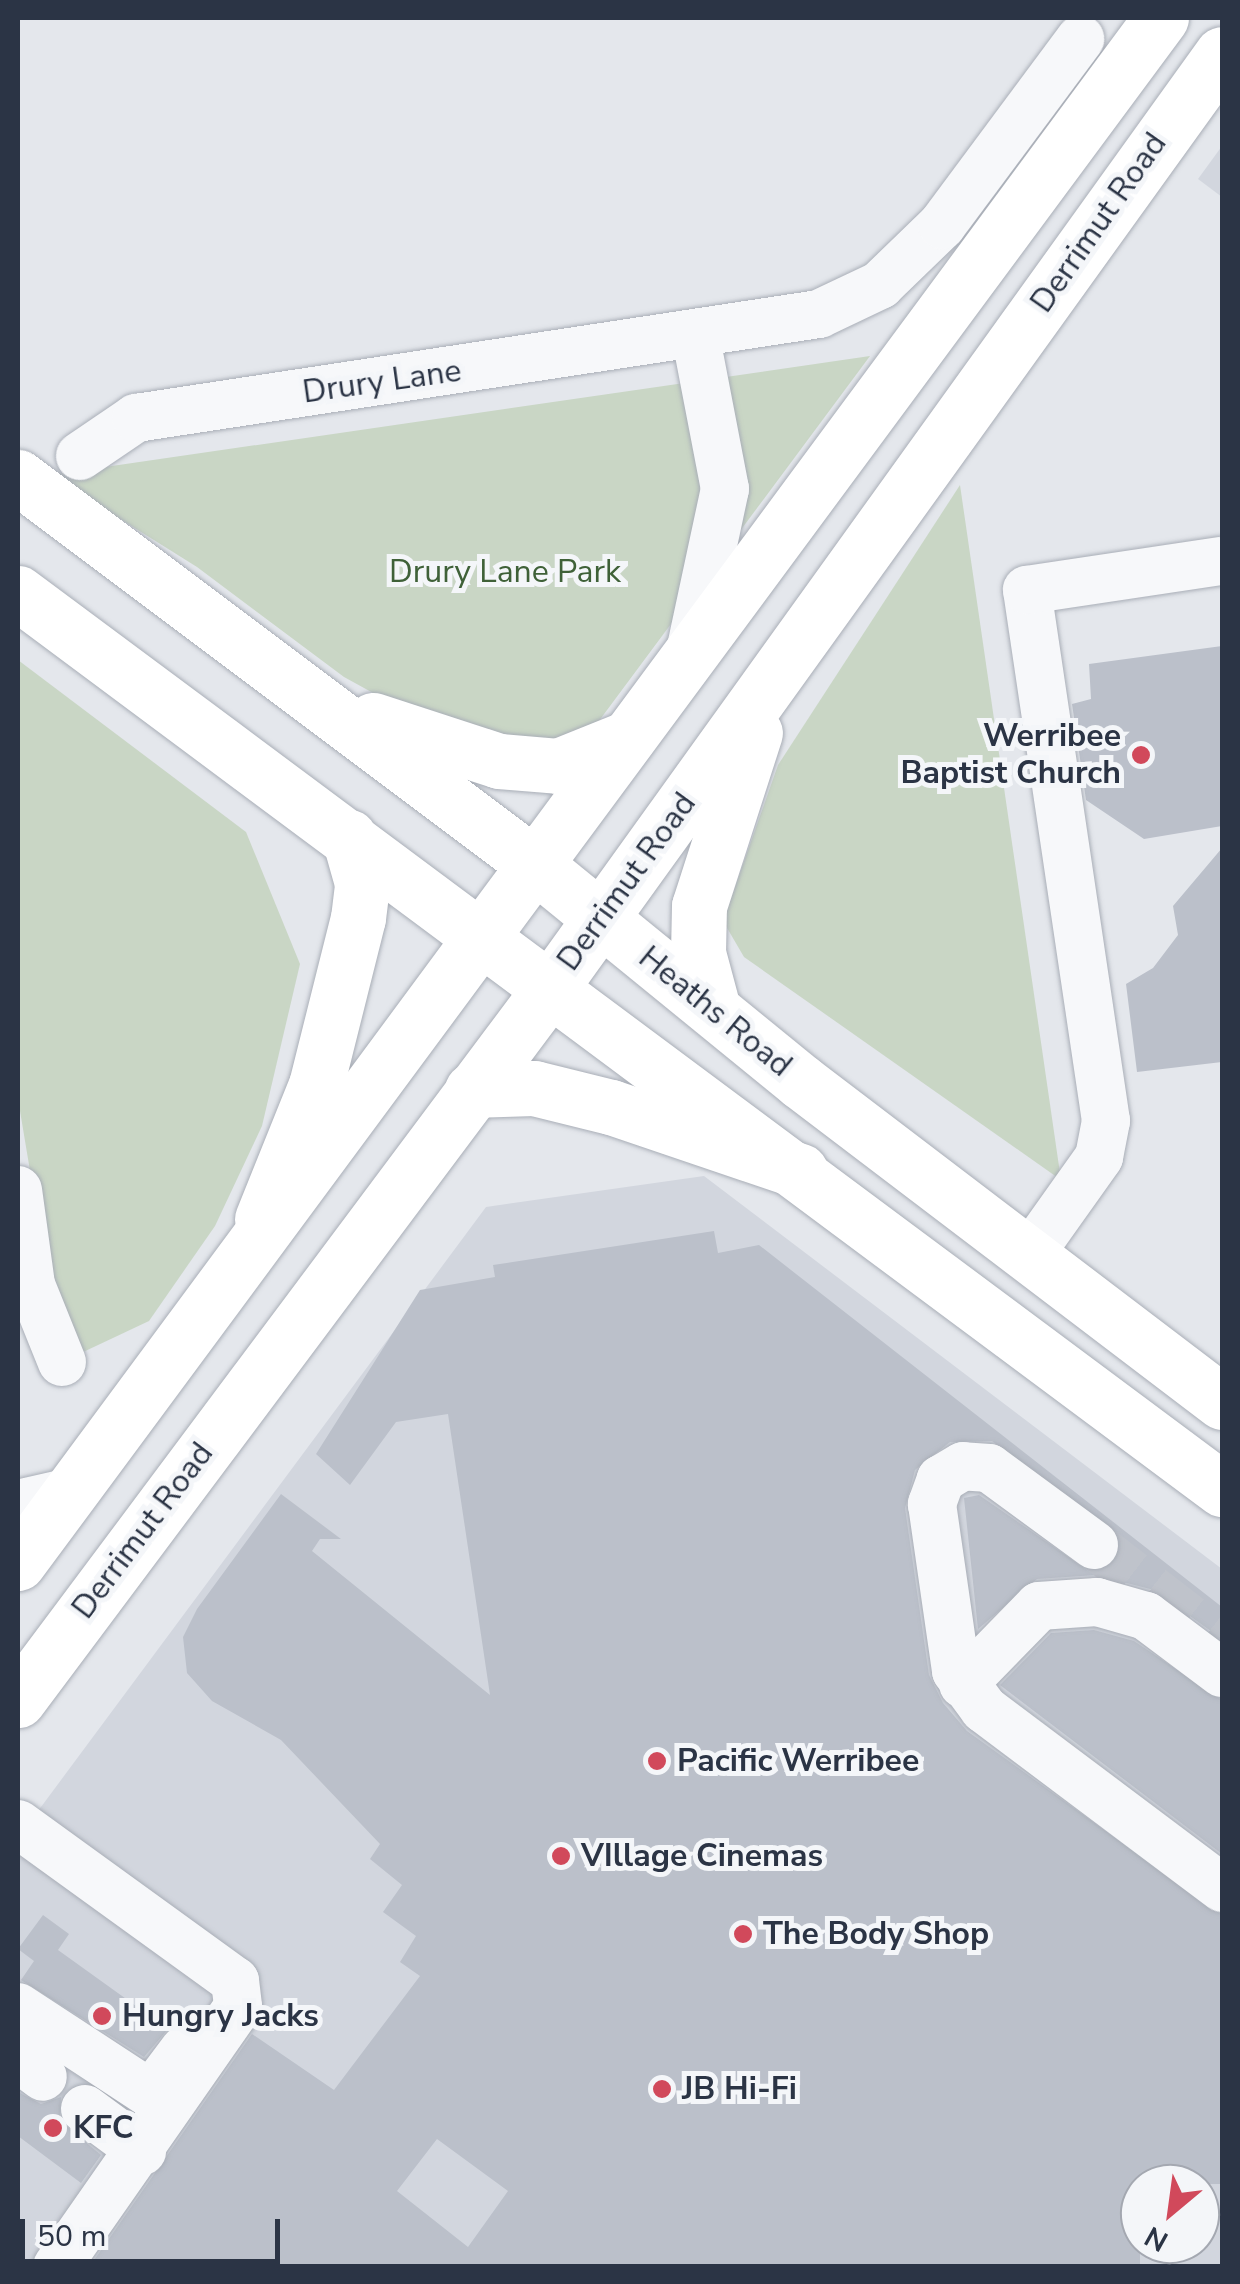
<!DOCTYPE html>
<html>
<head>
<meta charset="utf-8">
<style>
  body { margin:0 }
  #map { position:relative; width:1240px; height:2284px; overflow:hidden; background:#e4e7ec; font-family:"Nunito Sans",sans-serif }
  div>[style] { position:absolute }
  .built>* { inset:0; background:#d2d6de }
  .green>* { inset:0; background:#c9d6c5 }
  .building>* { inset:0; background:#bbc0ca }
  .minor-tunnel>* { height:48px; margin-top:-24px; transform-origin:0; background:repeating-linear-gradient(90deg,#bfc3cb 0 48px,transparent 0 72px) }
  .roads { filter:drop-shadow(0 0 2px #a9aeb7) drop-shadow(0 0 2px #a9aeb7) }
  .minor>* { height:48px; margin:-24px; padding:0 24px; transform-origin:24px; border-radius:24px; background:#f7f8fa }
  .major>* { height:55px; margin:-27.5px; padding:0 27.5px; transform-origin:27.5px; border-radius:27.5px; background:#fff }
  .highway>* { height:55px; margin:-27.5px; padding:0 27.5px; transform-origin:27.5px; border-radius:27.5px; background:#fff }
  .dots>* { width:28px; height:28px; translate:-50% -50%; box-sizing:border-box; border:5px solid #f4f6f9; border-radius:50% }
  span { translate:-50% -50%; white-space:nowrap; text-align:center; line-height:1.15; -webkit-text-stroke:10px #f4f6f9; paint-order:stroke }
  .street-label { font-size:32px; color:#2b3445 }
  .park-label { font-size:32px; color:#3f6138 }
  .poi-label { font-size:32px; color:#2b3445; font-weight:700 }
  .right { translate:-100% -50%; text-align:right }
  .left { translate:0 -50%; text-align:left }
  .frame { position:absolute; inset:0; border:20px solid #2b3445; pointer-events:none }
  .north { position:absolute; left:1120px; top:2164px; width:100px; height:100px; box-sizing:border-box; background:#f4f6f9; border:2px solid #a4a8b1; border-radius:50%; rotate:209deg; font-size:28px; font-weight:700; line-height:40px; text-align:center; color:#2b3445 }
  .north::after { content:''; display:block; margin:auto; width:35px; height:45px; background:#d1495b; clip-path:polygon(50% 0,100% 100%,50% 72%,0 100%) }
  .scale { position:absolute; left:20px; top:2219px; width:260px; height:45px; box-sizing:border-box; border:5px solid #2b3445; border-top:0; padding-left:12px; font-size:30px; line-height:35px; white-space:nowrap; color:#2b3445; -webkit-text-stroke:8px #f4f6f9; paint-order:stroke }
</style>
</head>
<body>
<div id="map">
  <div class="built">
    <div style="clip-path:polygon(1222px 146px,1222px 197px,1198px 179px)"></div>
    <div style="clip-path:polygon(evenodd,704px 1176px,1222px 1569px,1222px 2266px,18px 2266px,18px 1838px,486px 1207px,704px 1176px,1140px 2184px,1200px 2184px,1200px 2244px,1140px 2244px,1140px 2184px)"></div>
  </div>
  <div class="green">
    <div style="clip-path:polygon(870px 356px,587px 737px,542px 749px,406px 711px,344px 677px,197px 567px,50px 475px)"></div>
    <div style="clip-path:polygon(960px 485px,1061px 1180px,744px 957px,723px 921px,778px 765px)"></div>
    <div style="clip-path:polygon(18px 660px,246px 832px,300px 964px,262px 1126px,215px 1226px,149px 1321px,62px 1362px,18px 1099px)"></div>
  </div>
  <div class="building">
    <div style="clip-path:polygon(1222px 646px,1222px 826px,1144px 839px,1086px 800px,1072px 704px,1091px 699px,1089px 664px)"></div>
    <div style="clip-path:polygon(1222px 848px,1222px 1062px,1137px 1072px,1126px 984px,1153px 968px,1178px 935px,1173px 906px)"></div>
    <div style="clip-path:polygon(evenodd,714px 1231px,718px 1253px,759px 1245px,1222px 1607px,1222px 1639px,1154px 1590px,1096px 1575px,1037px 1579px,978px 1629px,964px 1498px,979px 1495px,1090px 1572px,1116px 1562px,1119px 1535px,992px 1441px,950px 1442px,915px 1470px,905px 1508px,929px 1675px,943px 1703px,967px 1731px,1222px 1915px,1222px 2184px,1140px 2184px,1140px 2266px,90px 2266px,252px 2034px,334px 2090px,420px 1976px,400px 1962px,416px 1936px,383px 1912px,402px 1885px,370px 1859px,380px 1844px,281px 1740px,212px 1701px,187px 1673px,183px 1637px,197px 1609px,281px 1494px,341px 1539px,320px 1539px,312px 1551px,490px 1695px,448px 1414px,396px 1422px,350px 1485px,316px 1454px,420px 1290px,495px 1277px,493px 1265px,714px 1231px,437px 2139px,508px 2191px,468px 2247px,397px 2191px,437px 2139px)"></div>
    <div style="clip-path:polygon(1094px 1630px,1134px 1641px,1222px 1700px,1222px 1854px,1000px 1685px,1051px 1633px)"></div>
    <div style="clip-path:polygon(43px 1915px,69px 1934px,58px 1950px,168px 2029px,144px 2057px,21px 1980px,34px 1961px,18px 1949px)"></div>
    <div style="clip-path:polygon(18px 2092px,41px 2104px,61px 2097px,60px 2121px,101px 2155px,81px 2183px,18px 2136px)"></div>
  </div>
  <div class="minor-tunnel">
    <div style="left:1094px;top:1545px;width:162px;rotate:37.7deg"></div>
  </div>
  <div class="roads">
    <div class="minor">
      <div style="left:80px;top:456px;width:68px;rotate:-34.2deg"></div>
      <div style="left:136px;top:418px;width:691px;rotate:-8.66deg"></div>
      <div style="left:819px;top:314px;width:68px;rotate:-25.4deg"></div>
      <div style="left:880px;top:285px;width:86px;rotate:-44.1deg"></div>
      <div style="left:942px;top:225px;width:232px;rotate:-53.4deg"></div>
      <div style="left:690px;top:652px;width:167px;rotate:-77.9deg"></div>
      <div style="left:725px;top:489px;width:154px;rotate:-100.9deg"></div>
      <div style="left:18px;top:1190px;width:96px;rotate:82.2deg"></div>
      <div style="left:31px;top:1285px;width:83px;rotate:68.1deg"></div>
      <div style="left:1028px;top:1257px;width:123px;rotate:-54.6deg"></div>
      <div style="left:1099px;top:1157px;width:37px;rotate:-79deg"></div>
      <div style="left:1106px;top:1121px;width:537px;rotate:-98.46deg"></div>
      <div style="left:1027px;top:590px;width:197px;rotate:-8.5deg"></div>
      <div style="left:18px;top:1504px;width:53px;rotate:-13deg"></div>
      <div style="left:1094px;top:1545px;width:130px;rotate:-143.7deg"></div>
      <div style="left:989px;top:1468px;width:26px;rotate:-176deg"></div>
      <div style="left:963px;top:1466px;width:26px;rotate:149deg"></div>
      <div style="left:941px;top:1479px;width:27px;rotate:110deg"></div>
      <div style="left:932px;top:1504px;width:169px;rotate:81.8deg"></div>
      <div style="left:956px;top:1671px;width:47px;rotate:53.6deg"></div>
      <div style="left:984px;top:1709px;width:298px;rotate:36.9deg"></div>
      <div style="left:963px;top:1684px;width:109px;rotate:-45.7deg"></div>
      <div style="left:1039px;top:1606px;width:58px;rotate:-3.9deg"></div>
      <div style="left:1097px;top:1602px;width:51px;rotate:15.9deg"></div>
      <div style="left:1146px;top:1616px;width:95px;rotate:36.9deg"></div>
      <div style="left:18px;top:1824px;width:268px;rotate:35.9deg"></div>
      <div style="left:235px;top:1981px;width:26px;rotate:83deg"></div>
      <div style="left:238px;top:2007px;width:316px;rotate:124.9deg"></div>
      <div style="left:18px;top:2007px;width:159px;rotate:33.2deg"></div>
      <div style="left:151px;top:2094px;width:55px;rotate:-53.1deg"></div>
      <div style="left:18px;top:2058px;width:31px;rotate:37deg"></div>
      <div style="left:85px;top:2109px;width:71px;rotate:36.4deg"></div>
    </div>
    <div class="major">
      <div style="left:18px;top:477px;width:645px;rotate:36.87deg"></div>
      <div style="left:534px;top:864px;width:343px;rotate:39.2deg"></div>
      <div style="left:800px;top:1081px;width:530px;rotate:37.26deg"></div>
      <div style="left:18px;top:593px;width:1501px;rotate:36.66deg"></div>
      <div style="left:373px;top:720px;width:133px;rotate:18deg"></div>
      <div style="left:499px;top:761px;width:59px;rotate:4.8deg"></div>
      <div style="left:558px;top:766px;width:75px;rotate:-21.8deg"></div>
      <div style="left:262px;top:1219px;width:144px;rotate:-68.1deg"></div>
      <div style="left:316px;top:1085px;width:172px;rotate:-75.9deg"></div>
      <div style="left:358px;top:918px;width:35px;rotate:-83deg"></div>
      <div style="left:362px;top:883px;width:48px;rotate:-105.8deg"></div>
    </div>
    <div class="highway">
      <div style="left:713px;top:1009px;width:58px;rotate:-105deg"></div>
      <div style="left:698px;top:953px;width:47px;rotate:-88.8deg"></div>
      <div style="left:699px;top:906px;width:182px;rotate:-72.1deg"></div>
      <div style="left:472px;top:1090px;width:62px;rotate:-1.8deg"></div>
      <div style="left:534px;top:1088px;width:79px;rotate:13.9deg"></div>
      <div style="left:611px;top:1107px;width:200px;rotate:18.7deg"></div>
      <div style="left:18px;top:1563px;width:1922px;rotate:-53.51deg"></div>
      <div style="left:18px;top:1700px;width:890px;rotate:-53.22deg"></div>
      <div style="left:551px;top:987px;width:1149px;rotate:-54.28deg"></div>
    </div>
  </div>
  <div class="dots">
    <div style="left:1141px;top:755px;background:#d1495b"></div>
    <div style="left:657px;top:1761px;background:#d1495b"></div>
    <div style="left:561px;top:1856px;background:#d1495b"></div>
    <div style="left:743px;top:1934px;background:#d1495b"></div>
    <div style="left:102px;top:2016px;background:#d1495b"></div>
    <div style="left:662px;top:2089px;background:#d1495b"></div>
    <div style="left:53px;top:2128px;background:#d1495b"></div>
  </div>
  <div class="street-label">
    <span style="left:1099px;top:223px;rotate:-55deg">Derrimut Road</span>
    <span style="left:382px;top:382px;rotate:-8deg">Drury Lane</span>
    <span style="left:627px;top:882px;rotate:-54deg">Derrimut Road</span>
    <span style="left:715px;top:1012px;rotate:39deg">Heaths Road</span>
    <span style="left:143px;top:1531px;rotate:-53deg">Derrimut Road</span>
  </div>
  <div class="park-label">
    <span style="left:505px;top:572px">Drury Lane Park</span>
  </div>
  <div class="poi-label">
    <span class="right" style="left:1121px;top:755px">Werribee<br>Baptist Church</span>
    <span class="left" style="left:677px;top:1761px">Pacific Werribee</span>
    <span class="left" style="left:581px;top:1856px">VIllage Cinemas</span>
    <span class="left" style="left:763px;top:1934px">The Body Shop</span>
    <span class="left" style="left:122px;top:2016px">Hungry Jacks</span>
    <span class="left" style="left:682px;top:2089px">JB Hi-Fi</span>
    <span class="left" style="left:73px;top:2128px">KFC</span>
  </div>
  <div class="frame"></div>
  <div class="north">N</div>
  <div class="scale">50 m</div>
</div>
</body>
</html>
